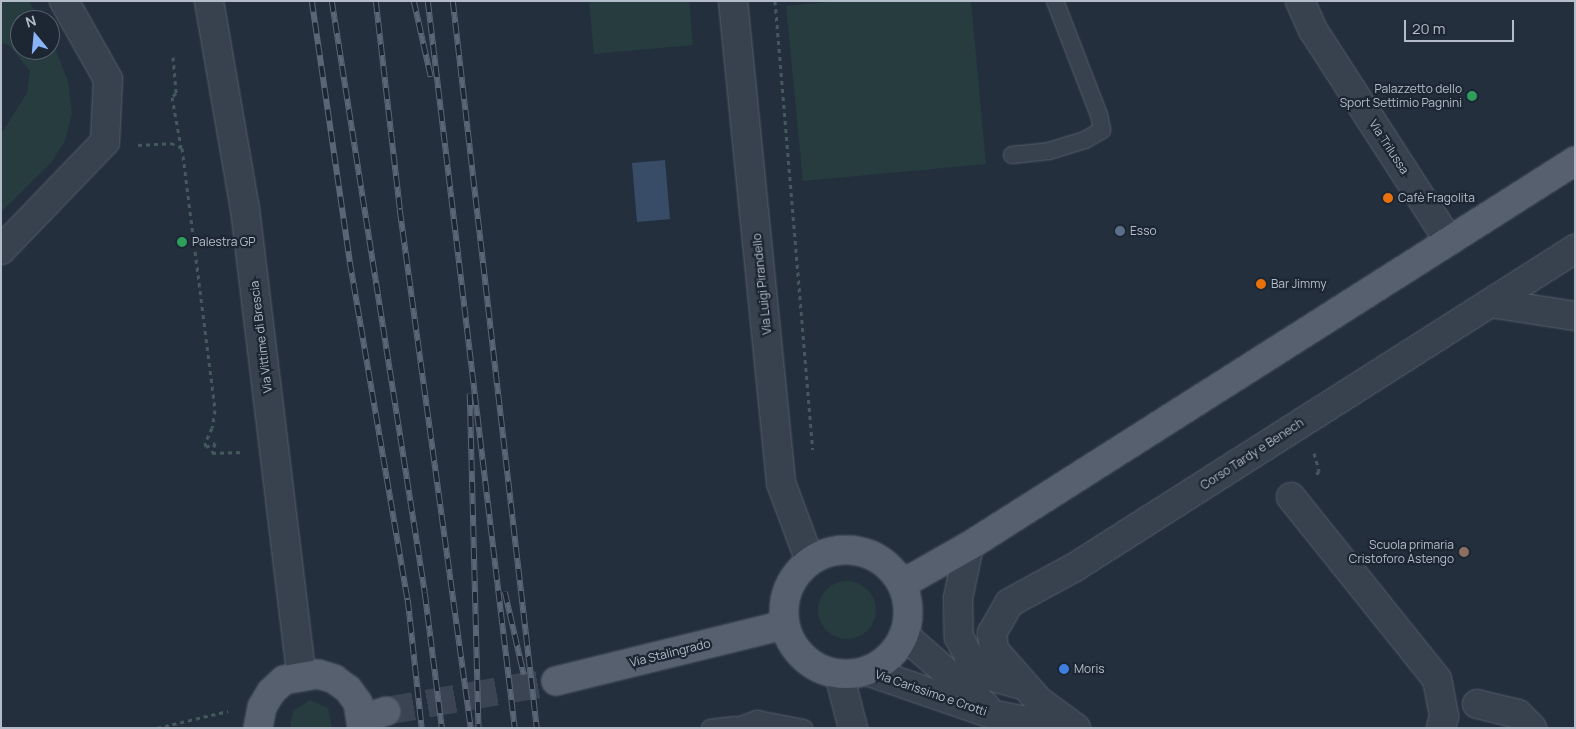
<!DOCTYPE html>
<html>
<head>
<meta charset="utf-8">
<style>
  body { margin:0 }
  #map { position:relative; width:1576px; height:729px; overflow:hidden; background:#242f3e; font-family:Manrope,sans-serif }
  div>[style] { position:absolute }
  .green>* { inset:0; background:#263c3f }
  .round { border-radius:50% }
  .water>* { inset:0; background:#394c67 }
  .primary-tunnel>* { height:28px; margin-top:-14px; transform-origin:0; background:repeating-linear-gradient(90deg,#3a4453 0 28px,transparent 0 42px) }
  .path>* { height:3px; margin-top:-1.5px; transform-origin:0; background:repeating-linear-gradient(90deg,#44595c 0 4px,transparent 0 8px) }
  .roads { filter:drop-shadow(0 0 1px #565f6c) drop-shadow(0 0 1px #565f6c) }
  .service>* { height:16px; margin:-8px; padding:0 8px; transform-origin:8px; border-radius:8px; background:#38414e }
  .minor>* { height:28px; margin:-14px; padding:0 14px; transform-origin:14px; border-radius:14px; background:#38414e }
  .tertiary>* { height:28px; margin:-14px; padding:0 14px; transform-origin:14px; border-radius:14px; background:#38414e }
  .primary>* { height:28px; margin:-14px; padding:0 14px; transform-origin:14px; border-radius:14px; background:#56606e }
  .primary>.ring { margin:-14px; padding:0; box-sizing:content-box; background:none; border:28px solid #56606e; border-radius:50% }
  .rail>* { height:5.5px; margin-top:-2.75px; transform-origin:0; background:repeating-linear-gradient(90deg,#1d2633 0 11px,#5a6575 0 22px); box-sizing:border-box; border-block:1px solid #5a6575 }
  .dots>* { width:14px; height:14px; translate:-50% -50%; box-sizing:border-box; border:2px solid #1d2633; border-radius:50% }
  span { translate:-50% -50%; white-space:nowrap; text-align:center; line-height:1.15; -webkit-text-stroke:4.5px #1d2633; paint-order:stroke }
  .poi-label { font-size:12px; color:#b4bcc9 }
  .right { translate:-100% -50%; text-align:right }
  .left { translate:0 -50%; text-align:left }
  .street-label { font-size:12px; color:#b4bcc9 }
  .frame { position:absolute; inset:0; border:2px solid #b4bcc9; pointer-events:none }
  .north { position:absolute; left:10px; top:10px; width:50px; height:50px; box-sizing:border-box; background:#1d2633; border:1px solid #59626f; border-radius:50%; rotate:343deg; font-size:14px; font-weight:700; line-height:20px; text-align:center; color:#b4bcc9 }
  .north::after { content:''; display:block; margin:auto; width:18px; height:22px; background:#8ab4f8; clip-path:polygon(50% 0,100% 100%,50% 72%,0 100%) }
  .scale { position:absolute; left:1404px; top:20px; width:110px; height:22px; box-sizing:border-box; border:2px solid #b4bcc9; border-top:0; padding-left:6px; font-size:15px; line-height:18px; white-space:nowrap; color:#b4bcc9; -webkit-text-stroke:4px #1d2633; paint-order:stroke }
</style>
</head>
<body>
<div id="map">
  <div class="green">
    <div style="clip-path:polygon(1px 1px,29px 1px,40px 20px,20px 20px,20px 50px,50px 50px,50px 36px,68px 81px,72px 113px,65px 141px,51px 163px,1px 212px,1px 134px,27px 93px,30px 71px,9px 45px,1px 43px)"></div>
    <div style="clip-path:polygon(589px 1px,689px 1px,693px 45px,594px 54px)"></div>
    <div style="clip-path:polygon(839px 1px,971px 1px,986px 164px,803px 181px,786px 6px)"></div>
    <div class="round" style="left:818px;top:581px;width:58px;height:58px"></div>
    <div style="clip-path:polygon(310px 700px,328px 708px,332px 728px,290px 728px,293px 711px)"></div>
  </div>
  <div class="water">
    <div style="clip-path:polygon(665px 160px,670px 219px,637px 222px,632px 163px)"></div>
  </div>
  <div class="primary-tunnel">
    <div style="left:386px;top:711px;width:173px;rotate:-10deg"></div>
  </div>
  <div class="path">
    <div style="left:775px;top:1px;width:450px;rotate:85.2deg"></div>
    <div style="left:173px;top:57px;width:36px;rotate:85deg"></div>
    <div style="left:176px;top:93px;width:6px;rotate:135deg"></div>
    <div style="left:172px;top:97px;width:51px;rotate:79.8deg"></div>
    <div style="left:138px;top:145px;width:33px;rotate:-3deg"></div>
    <div style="left:171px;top:143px;width:12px;rotate:24deg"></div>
    <div style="left:182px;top:148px;width:264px;rotate:82.8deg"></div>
    <div style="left:215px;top:410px;width:18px;rotate:99deg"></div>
    <div style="left:212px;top:428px;width:17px;rotate:115deg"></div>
    <div style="left:205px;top:443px;width:4px;rotate:76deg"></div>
    <div style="left:206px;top:447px;width:10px;rotate:-24deg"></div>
    <div style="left:215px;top:443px;width:10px;rotate:107deg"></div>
    <div style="left:212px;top:453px;width:30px;rotate:-2deg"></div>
    <div style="left:1314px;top:453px;width:19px;rotate:74deg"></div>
    <div style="left:1319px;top:471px;width:5px;rotate:127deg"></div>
    <div style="left:157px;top:728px;width:73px;rotate:-13.5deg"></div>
  </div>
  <div class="roads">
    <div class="service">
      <div style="left:1012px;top:155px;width:37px;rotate:-6deg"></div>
      <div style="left:1049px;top:151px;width:38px;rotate:-17deg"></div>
      <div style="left:1085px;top:140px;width:20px;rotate:-30deg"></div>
      <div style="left:1102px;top:130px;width:15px;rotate:-101deg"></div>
      <div style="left:1099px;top:115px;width:122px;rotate:-111.1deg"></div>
      <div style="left:710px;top:728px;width:25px;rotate:-7deg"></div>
      <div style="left:733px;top:728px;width:26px;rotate:-21deg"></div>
      <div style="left:757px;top:719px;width:48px;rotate:10.8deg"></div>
    </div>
    <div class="minor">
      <div style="left:1300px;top:1px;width:32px;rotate:66deg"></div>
      <div style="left:1313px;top:30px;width:251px;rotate:57.2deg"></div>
      <div style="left:1491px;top:303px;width:85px;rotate:8.8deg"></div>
      <div style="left:1291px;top:497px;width:233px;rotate:51.3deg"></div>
      <div style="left:1437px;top:679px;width:38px;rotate:79deg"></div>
      <div style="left:1444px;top:716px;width:12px;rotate:104deg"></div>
      <div style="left:969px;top:546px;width:53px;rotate:101.9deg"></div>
      <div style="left:958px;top:598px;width:39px;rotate:89deg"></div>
      <div style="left:959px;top:637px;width:30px;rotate:63deg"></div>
      <div style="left:973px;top:664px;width:20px;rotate:37deg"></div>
      <div style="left:989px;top:676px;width:35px;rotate:15deg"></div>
      <div style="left:904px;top:635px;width:108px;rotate:41.2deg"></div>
      <div style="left:867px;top:671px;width:135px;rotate:19deg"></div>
      <div style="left:995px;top:715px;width:69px;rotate:10.8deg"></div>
      <div style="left:839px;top:674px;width:56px;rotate:75.5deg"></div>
      <div style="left:1477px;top:704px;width:42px;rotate:13.7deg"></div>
      <div style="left:1518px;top:714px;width:20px;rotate:45deg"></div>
      <div style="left:1076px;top:728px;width:46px;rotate:-143.9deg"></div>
      <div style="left:1039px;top:701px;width:68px;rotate:-131.4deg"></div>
      <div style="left:994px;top:650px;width:17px;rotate:-97deg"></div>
      <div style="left:992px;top:633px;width:34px;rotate:-60deg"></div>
      <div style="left:1009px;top:603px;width:75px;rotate:-28.6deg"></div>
      <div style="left:1075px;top:567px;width:593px;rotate:-32.46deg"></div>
    </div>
    <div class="tertiary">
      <div style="left:209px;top:1px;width:211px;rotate:80.2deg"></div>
      <div style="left:245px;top:209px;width:469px;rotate:83.1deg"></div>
      <div style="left:733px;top:1px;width:484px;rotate:84.3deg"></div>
      <div style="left:781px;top:483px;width:83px;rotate:69.6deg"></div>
      <div style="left:1px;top:250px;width:150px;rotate:-46.1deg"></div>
      <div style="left:105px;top:142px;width:63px;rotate:-87.3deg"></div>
      <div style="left:108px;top:79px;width:90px;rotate:-119.4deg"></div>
    </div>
    <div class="primary">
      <div class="ring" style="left:784px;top:550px;width:96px;height:96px"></div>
      <div style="left:902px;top:584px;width:77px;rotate:-29.6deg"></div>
      <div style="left:969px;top:546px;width:718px;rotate:-32.43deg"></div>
      <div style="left:556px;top:681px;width:235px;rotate:-13.8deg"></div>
      <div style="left:362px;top:719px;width:25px;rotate:-18deg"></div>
      <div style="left:258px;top:728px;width:21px;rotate:-79deg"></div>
      <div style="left:262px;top:707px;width:17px;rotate:-59deg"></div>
      <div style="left:271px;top:692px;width:18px;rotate:-43deg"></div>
      <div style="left:284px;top:680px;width:35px;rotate:-10deg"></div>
      <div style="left:318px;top:674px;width:17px;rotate:17deg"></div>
      <div style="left:334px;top:679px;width:17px;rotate:36deg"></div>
      <div style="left:348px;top:689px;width:17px;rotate:54deg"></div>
      <div style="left:358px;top:703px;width:25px;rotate:81deg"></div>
    </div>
  </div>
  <div class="rail">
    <div style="left:312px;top:1px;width:264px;rotate:81.7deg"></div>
    <div style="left:350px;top:262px;width:343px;rotate:80.3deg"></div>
    <div style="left:408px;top:600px;width:129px;rotate:83.8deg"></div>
    <div style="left:332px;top:1px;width:599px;rotate:81.07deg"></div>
    <div style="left:425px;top:593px;width:136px;rotate:82.8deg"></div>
    <div style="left:376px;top:1px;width:210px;rotate:83.4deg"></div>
    <div style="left:400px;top:210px;width:523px;rotate:82.2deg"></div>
    <div style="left:414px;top:1px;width:78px;rotate:77.4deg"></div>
    <div style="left:428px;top:1px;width:732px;rotate:83.18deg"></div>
    <div style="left:453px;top:1px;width:732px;rotate:83.41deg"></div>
    <div style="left:470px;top:394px;width:334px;rotate:88.5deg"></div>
    <div style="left:505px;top:592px;width:85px;rotate:77.1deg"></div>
  </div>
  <div class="dots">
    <div style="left:1472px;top:96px;background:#2e9e5b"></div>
    <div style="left:1388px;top:198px;background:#e8710a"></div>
    <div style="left:1120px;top:231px;background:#5c6f8a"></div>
    <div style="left:182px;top:242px;background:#2e9e5b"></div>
    <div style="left:1261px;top:284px;background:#e8710a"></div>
    <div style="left:1464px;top:552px;background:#8d6e63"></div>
    <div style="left:1064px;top:669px;background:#3f7fe0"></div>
  </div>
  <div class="poi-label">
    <span class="right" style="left:1462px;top:96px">Palazzetto dello<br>Sport Settimio Pagnini</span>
    <span class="left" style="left:1398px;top:198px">Cafè Fragolita</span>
    <span class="left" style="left:1130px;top:231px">Esso</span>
    <span class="left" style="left:192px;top:242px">Palestra GP</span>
    <span class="left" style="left:1271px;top:284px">Bar Jimmy</span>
    <span class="right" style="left:1454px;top:552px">Scuola primaria<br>Cristoforo Astengo</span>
    <span class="left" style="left:1074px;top:669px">Moris</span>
  </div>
  <div class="street-label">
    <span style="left:1389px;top:147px;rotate:57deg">Via Trilussa</span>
    <span style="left:762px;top:284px;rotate:-96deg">Via Luigi Pirandello</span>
    <span style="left:261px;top:337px;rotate:-97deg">Via Vittime di Brescia</span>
    <span style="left:1252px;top:454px;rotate:-33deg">Corso Tardy e Benech</span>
    <span style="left:670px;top:653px;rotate:-14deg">Via Stalingrado</span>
    <span style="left:931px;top:693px;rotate:19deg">Via Carissimo e Crotti</span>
  </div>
  <div class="frame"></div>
  <div class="north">N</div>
  <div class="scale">20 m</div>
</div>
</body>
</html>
